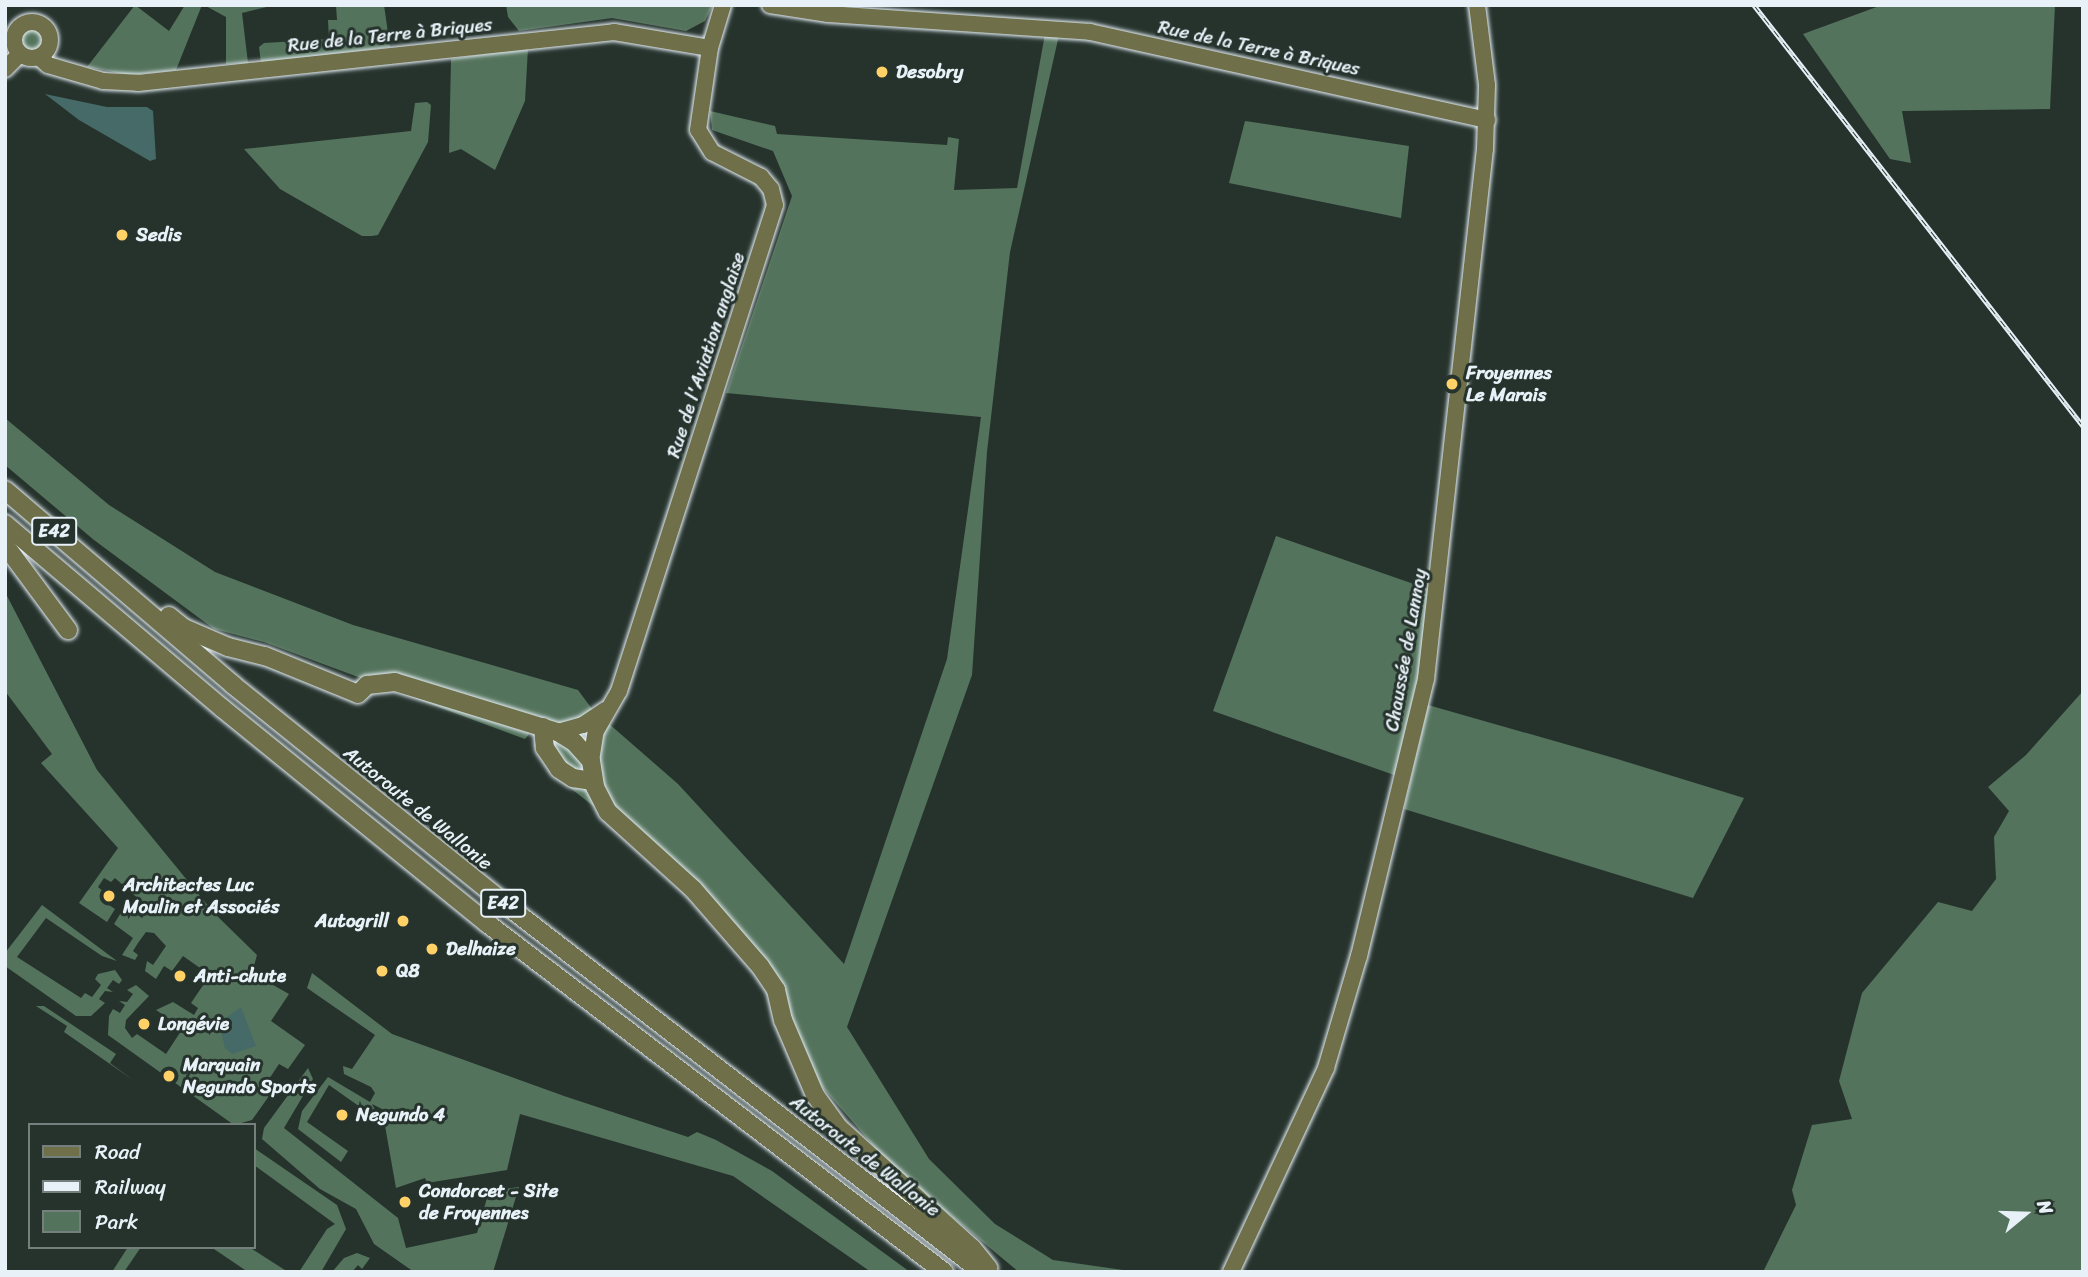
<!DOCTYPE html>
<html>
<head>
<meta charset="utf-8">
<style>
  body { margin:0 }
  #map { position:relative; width:2088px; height:1277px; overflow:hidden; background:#26332d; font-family:Sriracha,sans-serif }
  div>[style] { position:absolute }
  .green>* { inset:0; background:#54735c }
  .round { border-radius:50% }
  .water>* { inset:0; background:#456a68 }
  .roads { filter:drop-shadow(0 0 2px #e8f1f8) drop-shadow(0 0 2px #e8f1f8) }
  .major>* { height:16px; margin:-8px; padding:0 8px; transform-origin:8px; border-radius:8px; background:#6f704a }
  .major>.ring { margin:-8px; padding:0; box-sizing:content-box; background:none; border:16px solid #6f704a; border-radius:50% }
  .highway>* { height:18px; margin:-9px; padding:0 9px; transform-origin:9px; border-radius:9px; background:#6f704a }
  .rail>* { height:5px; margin-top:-2.5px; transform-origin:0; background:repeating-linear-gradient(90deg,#26332d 0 8px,#e8f1f8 0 16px); box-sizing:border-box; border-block:2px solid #e8f1f8 }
  .dots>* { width:19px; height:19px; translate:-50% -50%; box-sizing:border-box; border:4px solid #26332d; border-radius:50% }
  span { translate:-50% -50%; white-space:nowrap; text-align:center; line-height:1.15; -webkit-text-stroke:6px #26332d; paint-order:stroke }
  .shield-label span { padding:2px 5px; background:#26332d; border:2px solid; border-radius:5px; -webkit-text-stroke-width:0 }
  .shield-label { font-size:18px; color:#e8f1f8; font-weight:700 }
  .street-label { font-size:19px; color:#e8f1f8 }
  .poi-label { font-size:19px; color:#e8f1f8; font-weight:700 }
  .left { translate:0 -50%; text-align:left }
  .right { translate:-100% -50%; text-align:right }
  .frame { position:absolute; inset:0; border:7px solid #e8f1f8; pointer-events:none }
  .legend { position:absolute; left:28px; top:1123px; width:228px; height:126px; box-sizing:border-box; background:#26332d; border:2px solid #747f7e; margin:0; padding:9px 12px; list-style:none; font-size:21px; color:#e8f1f8 }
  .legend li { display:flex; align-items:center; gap:14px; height:35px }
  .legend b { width:35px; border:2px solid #747f7e }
  .north { position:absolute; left:1990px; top:1179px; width:70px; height:70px; -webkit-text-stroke:5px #26332d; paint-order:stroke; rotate:71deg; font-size:19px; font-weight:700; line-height:28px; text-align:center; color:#e8f1f8 }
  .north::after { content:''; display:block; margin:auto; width:24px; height:32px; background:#e8f1f8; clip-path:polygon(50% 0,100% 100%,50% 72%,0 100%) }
</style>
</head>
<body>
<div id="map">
  <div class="green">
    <div style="clip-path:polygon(135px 5px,169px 31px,185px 5px,202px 5px,176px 70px,130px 75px,87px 67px)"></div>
    <div style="clip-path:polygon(204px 5px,275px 5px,242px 13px,248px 63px,226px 64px,226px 17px)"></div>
    <div style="clip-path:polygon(336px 5px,384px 5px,390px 47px,261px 63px,259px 47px,264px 43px,329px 39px,328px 20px,337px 20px)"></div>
    <div style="clip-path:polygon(506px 5px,713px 5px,705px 21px,686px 31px,612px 18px,519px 31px,508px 17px)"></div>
    <div style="clip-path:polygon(1882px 5px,2055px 5px,2050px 109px,1902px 111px,1911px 163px,1890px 159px,1803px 34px)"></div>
    <div class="round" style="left:18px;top:26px;width:26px;height:26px"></div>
    <div style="clip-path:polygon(1045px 34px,1059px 35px,1010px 252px,987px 452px,972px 675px,847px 1027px,929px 1159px,995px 1224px,1053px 1260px,1137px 1272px,1019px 1272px,891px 1166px,817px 1081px,791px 1027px,788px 1004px,651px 851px,569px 787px,534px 745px,538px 738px,530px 733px,525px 739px,264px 642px,214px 629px,94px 540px,5px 465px,5px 418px,109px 505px,215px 572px,353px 625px,578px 690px,592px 709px,678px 784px,844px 964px,947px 659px,981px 417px,726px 393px,792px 196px,773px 151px,712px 130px,710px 111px,775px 126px,777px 134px,947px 145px,948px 137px,959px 139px,954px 190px,1017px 188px)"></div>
    <div style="clip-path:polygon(528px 48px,525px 101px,495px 170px,461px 149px,449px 153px,451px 59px)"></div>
    <div style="clip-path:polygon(427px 102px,431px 105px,428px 142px,378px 235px,372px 236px,362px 236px,280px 189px,244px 149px,411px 131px,415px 103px)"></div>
    <div style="clip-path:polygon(1245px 121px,1409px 146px,1401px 218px,1229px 183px)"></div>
    <div style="clip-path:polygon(1276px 536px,1431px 590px,1424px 655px,1397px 776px,1213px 711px)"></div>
    <div style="clip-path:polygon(5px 592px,97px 770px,214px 913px,257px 955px,252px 973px,289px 994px,271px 1021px,305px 1045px,288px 1069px,279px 1064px,269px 1079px,276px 1086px,252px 1120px,234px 1125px,108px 1035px,109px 1016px,113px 1009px,120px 1013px,125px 1005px,119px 1001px,127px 1002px,133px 994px,127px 990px,136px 985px,149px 996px,126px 1020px,125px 1028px,132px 1038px,137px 1034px,166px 1054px,183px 1028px,156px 1010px,173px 1002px,194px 1015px,198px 1008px,191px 1003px,210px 975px,183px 956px,172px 971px,164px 966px,156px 979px,145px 971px,147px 961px,153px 965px,166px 946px,154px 933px,146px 932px,138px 943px,133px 951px,138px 955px,135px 960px,122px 955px,133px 938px,114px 924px,125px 906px,142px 918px,149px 908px,115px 878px,111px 882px,104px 878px,98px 887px,104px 892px,100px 899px,115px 909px,107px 922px,79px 903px,118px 848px,41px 763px,52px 754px,5px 691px)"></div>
    <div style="clip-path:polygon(2083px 691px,2083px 1272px,1763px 1272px,1796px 1205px,1792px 1190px,1812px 1125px,1852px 1119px,1839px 1081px,1862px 993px,1938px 902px,1972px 911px,1996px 879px,1994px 837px,2009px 811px,1988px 787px,2026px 755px)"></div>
    <div style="clip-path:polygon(1428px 705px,1614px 758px,1744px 798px,1693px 898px,1404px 809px)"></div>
    <div style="clip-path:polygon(42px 905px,117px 961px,102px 956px,46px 918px,17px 957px,81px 998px,85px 993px,92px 997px,101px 985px,95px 979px,98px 974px,115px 970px,122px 980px,119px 984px,113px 980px,107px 988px,113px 992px,105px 991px,99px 999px,105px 1003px,91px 1016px,76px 1016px,5px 966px,5px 953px)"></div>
    <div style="clip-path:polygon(312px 973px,392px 1034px,564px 1096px,688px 1137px,697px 1132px,716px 1140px,772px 1171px,910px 1272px,871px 1272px,733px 1176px,520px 1114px,507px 1170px,427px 1183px,425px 1178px,396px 1188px,382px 1109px,372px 1104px,375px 1110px,370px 1114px,329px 1085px,307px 1122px,348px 1151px,341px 1162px,298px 1129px,302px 1111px,328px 1077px,370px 1102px,375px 1093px,371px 1087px,344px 1074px,343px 1066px,352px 1069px,375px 1035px,307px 988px)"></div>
    <div style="clip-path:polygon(36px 1006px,44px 1006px,116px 1054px,110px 1063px,133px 1080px,64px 1032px,67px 1026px)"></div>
    <div style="clip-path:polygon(308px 1068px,313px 1079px,284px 1128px,398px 1218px,406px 1248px,477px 1233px,489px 1191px,519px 1187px,493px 1272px,414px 1272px,374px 1244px,356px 1209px,320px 1189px,262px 1139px,264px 1128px)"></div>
    <div style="clip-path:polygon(254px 1148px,337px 1205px,346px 1229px,321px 1272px,299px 1272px,327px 1229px,335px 1224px,254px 1165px)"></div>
    <div style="clip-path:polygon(128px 1247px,141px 1247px,124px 1272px,112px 1272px)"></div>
    <div style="clip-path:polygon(211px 1247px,249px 1247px,288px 1272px,248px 1272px)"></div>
    <div style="clip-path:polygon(357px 1253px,370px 1258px,362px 1269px,358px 1265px,352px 1272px,332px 1272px,344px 1258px)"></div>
  </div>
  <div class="water">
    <div style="clip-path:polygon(45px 94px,107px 107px,147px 107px,153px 111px,156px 159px,150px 161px,79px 120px)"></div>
    <div style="clip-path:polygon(241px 1007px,256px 1046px,232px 1054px,225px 1048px,219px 1023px)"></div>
  </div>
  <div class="roads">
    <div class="major">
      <div style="left:770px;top:5px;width:59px;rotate:8.8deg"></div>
      <div style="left:828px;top:14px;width:263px;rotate:3.9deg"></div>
      <div style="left:1090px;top:32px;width:407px;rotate:12.5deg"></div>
      <div class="ring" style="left:14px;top:22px;width:20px;height:20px"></div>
      <div style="left:39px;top:57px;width:12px;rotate:42deg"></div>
      <div style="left:48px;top:65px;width:57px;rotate:16.2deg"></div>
      <div style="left:103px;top:81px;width:35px;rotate:3deg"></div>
      <div style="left:138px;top:83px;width:479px;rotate:-6.1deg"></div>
      <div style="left:614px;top:32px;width:97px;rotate:9.5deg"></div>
      <div style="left:5px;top:69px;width:21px;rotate:-45deg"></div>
      <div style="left:558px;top:732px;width:26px;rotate:-16deg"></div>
      <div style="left:583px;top:725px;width:27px;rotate:-34deg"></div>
      <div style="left:591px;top:761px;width:30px;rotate:-81deg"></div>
      <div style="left:596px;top:731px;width:46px;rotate:-60.1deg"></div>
      <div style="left:619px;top:691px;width:510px;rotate:-72.2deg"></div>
      <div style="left:775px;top:205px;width:16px;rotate:-104deg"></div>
      <div style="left:771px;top:189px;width:16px;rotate:-130deg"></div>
      <div style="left:761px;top:177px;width:55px;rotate:-153deg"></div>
      <div style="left:712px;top:152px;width:26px;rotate:-122deg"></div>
      <div style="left:698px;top:130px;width:83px;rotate:-81.7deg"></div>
      <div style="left:710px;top:48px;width:45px;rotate:-73.2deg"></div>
      <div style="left:1231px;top:1272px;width:225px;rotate:-65deg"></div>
      <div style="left:1326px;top:1068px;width:117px;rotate:-73.6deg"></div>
      <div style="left:1359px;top:956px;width:285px;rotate:-76.4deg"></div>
      <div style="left:1426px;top:679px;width:533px;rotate:-83.65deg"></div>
      <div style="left:1485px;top:149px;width:64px;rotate:-88.2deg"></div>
      <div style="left:1487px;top:85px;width:81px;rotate:-97.1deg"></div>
    </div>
    <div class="highway">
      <div style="left:5px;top:490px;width:300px;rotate:40.5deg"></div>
      <div style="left:233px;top:685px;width:349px;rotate:38.8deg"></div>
      <div style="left:505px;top:904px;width:602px;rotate:37.65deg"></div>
      <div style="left:5px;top:524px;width:285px;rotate:40.3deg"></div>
      <div style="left:222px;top:708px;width:343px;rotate:39.1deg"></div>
      <div style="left:488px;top:924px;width:574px;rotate:37.35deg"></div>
      <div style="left:5px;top:545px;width:106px;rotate:53.5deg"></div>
      <div style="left:169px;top:616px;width:19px;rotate:39deg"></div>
      <div style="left:184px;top:628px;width:48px;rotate:23.4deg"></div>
      <div style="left:228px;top:647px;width:38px;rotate:14deg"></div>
      <div style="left:265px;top:656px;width:100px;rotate:22.2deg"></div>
      <div style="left:358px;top:694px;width:13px;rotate:-45deg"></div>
      <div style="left:367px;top:685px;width:28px;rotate:-6deg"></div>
      <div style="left:395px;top:682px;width:170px;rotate:17.1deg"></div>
      <div style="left:558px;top:732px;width:19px;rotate:32deg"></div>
      <div style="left:574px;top:742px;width:25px;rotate:48deg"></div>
      <div style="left:591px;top:761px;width:26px;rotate:81deg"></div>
      <div style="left:595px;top:787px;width:28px;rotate:63deg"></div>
      <div style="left:608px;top:812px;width:115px;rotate:42.2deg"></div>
      <div style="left:693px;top:889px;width:102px;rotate:49deg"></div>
      <div style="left:760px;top:966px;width:29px;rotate:56deg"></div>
      <div style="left:776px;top:990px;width:31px;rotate:77deg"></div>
      <div style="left:783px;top:1020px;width:82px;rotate:66.9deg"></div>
      <div style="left:815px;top:1095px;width:41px;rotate:54deg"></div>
      <div style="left:839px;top:1128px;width:179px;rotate:42.1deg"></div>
      <div style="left:972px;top:1248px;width:26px;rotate:51deg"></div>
      <div style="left:543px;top:727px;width:21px;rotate:85deg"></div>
      <div style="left:545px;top:748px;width:25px;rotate:56deg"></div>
      <div style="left:559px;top:769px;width:17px;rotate:33deg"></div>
      <div style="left:573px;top:778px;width:20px;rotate:9deg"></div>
    </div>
  </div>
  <div class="rail">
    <div style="left:1754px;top:5px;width:534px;rotate:51.99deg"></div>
  </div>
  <div class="dots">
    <div style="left:882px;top:72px;background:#ffd166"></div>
    <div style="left:122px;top:235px;background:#ffd166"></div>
    <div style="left:1452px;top:384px;background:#ffd166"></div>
    <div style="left:109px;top:896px;background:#ffd166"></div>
    <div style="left:403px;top:921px;background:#ffd166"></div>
    <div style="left:432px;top:949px;background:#ffd166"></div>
    <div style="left:382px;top:971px;background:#ffd166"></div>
    <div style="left:180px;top:976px;background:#ffd166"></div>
    <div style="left:144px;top:1024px;background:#ffd166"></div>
    <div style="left:169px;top:1076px;background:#ffd166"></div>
    <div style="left:342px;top:1115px;background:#ffd166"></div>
    <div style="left:405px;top:1202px;background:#ffd166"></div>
  </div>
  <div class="shield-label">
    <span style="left:54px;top:531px">E42</span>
    <span style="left:503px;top:903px">E42</span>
  </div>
  <div class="street-label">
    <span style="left:390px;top:35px;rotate:-6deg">Rue de la Terre à Briques</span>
    <span style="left:1259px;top:48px;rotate:12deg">Rue de la Terre à Briques</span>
    <span style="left:706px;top:355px;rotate:-72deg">Rue de l'Aviation anglaise</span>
    <span style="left:1406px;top:650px;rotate:-80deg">Chaussée de Lannoy</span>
    <span style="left:418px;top:808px;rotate:39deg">Autoroute de Wallonie</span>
    <span style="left:865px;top:1156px;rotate:38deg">Autoroute de Wallonie</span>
  </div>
  <div class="poi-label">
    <span class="left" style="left:896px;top:72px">Desobry</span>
    <span class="left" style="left:136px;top:235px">Sedis</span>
    <span class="left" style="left:1466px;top:384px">Froyennes<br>Le Marais</span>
    <span class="left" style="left:123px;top:896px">Architectes Luc<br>Moulin et Associés</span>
    <span class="right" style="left:389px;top:921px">Autogrill</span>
    <span class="left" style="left:446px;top:949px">Delhaize</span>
    <span class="left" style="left:396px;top:971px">Q8</span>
    <span class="left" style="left:194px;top:976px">Anti-chute</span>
    <span class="left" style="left:158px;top:1024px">Longévie</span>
    <span class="left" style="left:183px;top:1076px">Marquain<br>Negundo Sports</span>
    <span class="left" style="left:356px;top:1115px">Negundo 4</span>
    <span class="left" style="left:419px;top:1202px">Condorcet - Site<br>de Froyennes</span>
  </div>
  <div class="frame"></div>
  <ul class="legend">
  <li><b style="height:9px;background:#6f704a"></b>Road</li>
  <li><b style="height:9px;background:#e8f1f8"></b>Railway</li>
  <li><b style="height:19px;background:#54735c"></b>Park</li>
  </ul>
  <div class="north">N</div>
</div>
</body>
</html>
